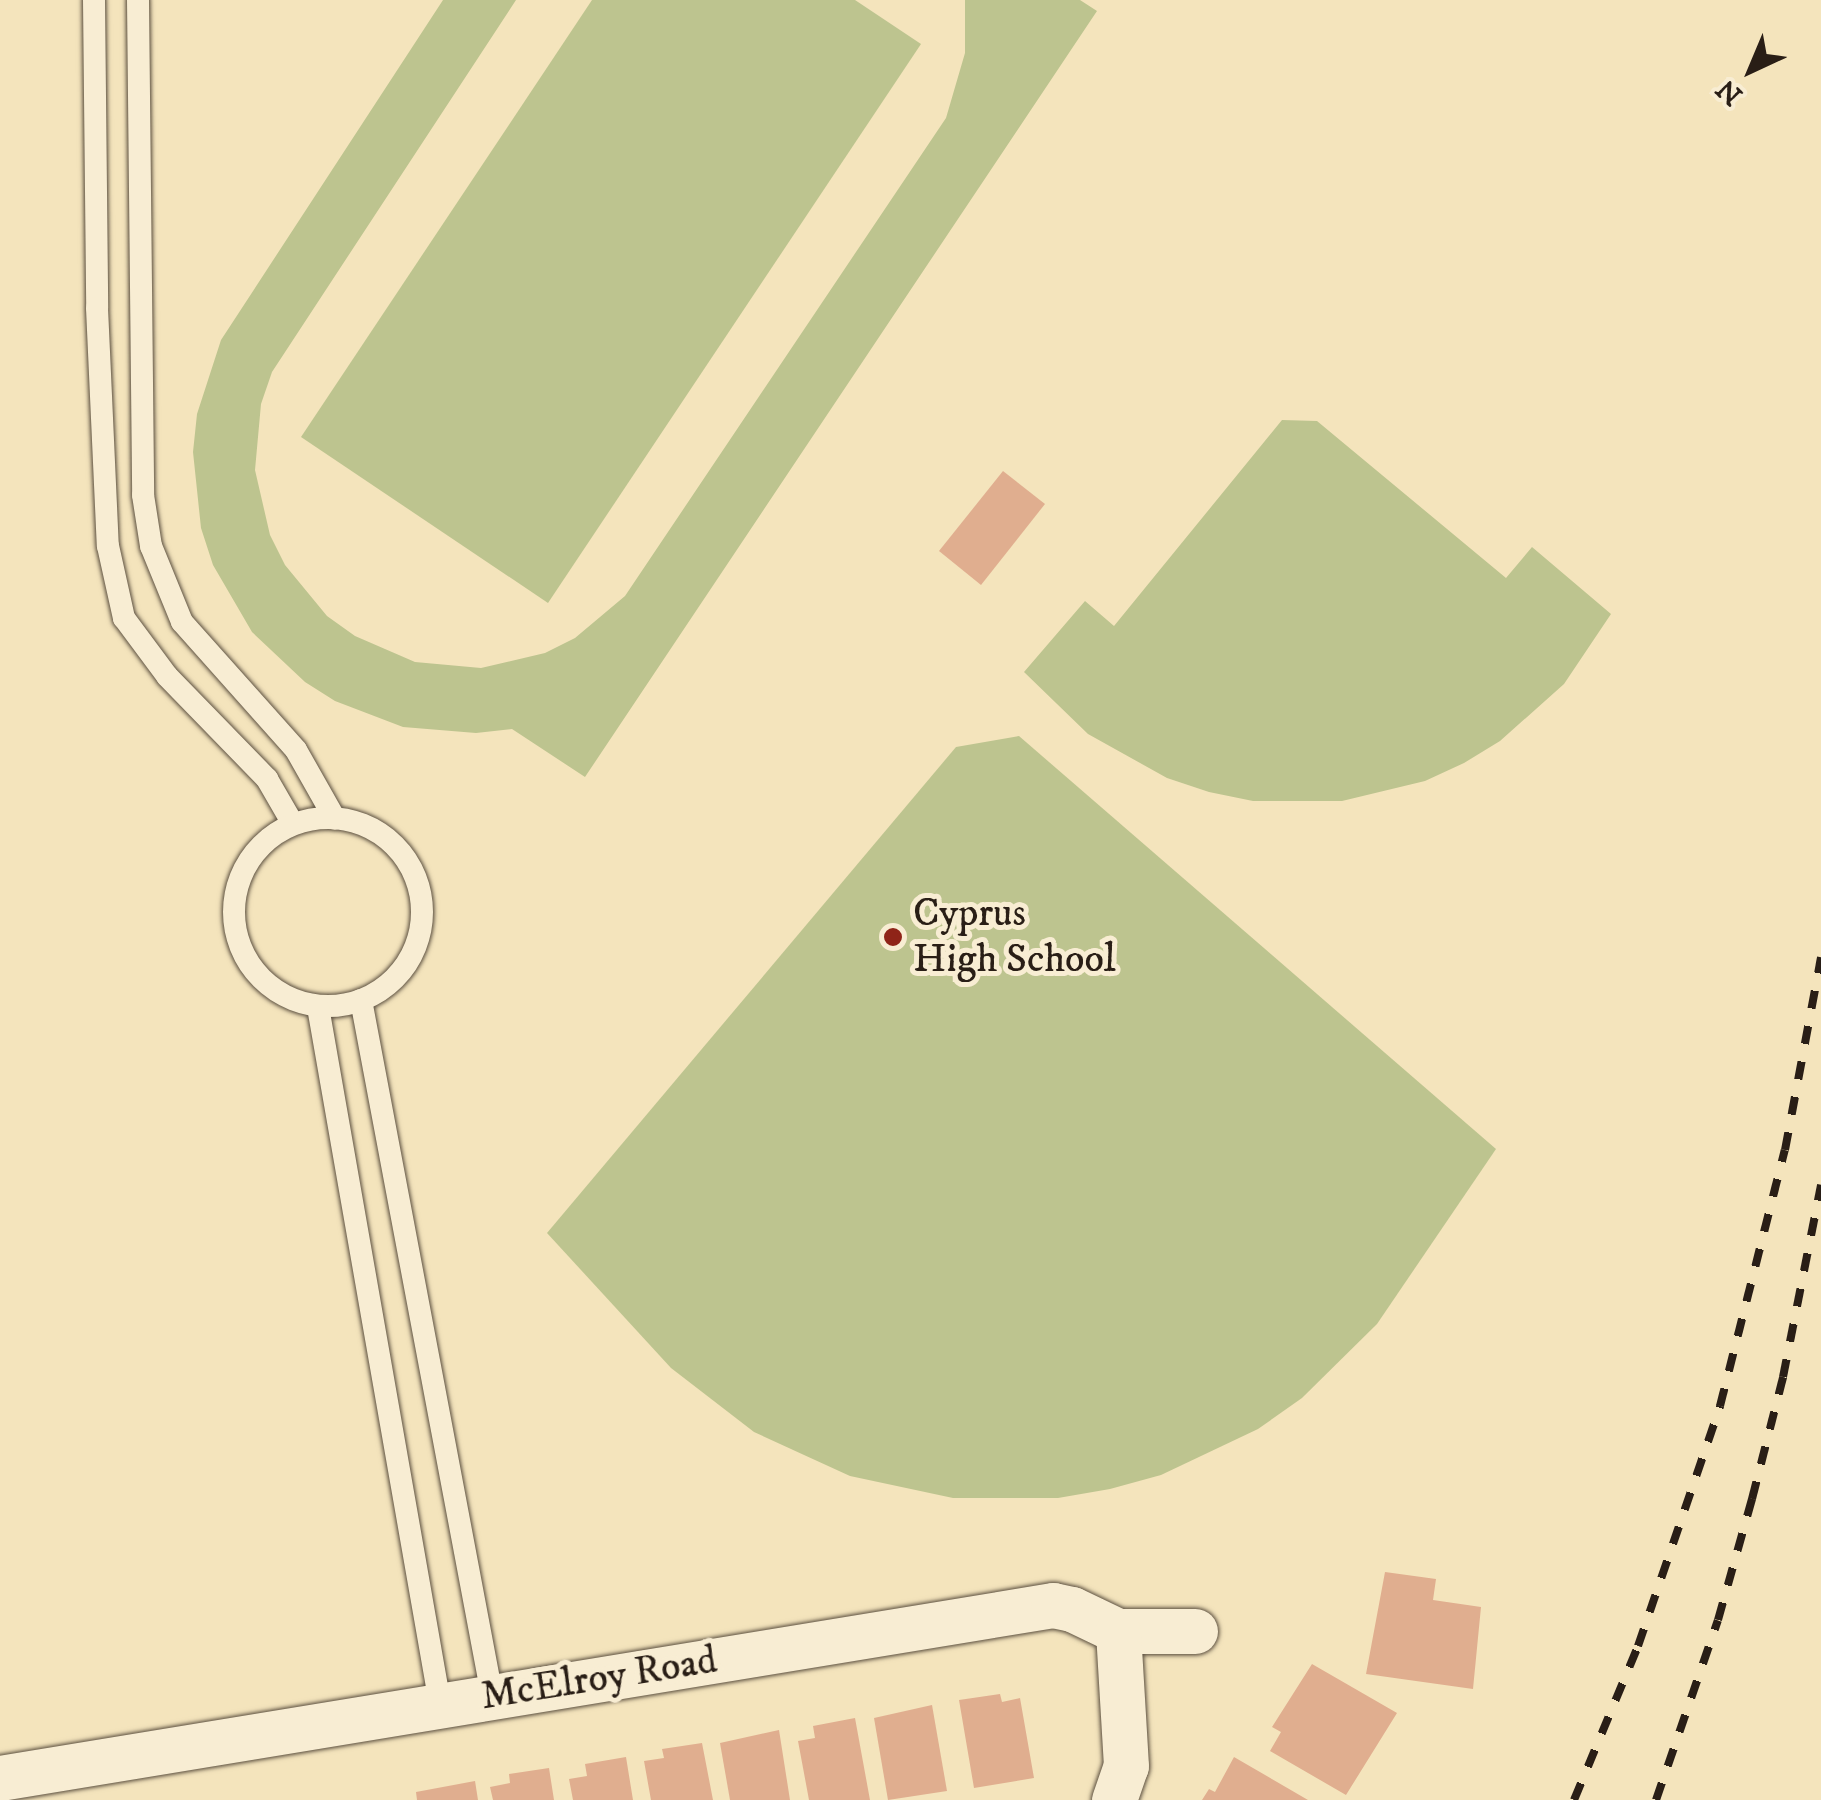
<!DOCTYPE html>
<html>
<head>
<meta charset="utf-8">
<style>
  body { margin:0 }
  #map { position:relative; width:1821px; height:1800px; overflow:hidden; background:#f4e4bc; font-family:"IM FELL DW Pica",serif }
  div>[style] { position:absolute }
  .green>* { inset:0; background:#bdc48f }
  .building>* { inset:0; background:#e0ae8f }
  .roads { filter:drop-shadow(0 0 2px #5c5040) drop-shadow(0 0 2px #5c5040) }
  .lane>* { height:22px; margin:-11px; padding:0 11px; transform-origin:11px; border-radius:11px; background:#f8edd3 }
  .lane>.ring { margin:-11px; padding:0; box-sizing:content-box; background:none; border:22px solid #f8edd3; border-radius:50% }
  .street>* { height:45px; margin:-22.5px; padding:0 22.5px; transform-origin:22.5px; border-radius:22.5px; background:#f8edd3 }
  .rail>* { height:8px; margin-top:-4px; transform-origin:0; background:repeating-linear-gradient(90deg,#291e16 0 18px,transparent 0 36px) }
  .dots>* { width:28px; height:28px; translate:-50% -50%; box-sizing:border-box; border:5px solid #f8edd3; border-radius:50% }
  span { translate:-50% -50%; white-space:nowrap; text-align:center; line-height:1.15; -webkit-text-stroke:10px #f8edd3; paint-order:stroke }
  .poi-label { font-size:40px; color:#291e16 }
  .left { translate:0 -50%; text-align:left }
  .street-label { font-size:40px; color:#291e16 }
  .north { position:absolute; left:1701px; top:20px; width:100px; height:100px; -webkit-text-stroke:8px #f8edd3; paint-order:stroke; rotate:224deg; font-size:28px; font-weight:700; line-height:40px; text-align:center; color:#291e16 }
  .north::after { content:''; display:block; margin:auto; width:35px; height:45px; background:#291e16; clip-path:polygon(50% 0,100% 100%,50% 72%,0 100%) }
</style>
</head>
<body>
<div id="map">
  <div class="green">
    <div style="clip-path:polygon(443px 0,516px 0,272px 372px,261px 404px,255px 470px,270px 535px,285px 565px,327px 616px,355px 636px,415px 662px,481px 668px,545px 653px,575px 638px,625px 596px,946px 118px,965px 53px,965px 0,1080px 0,1097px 11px,585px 777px,512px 729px,476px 733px,403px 727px,335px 701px,305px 682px,252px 632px,213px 565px,201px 528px,193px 452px,197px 414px,221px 340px)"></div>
    <div style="clip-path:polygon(592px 0,855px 0,921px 44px,548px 603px,301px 437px)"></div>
    <div style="clip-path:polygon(1282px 420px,1317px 421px,1506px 578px,1532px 547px,1611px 614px,1564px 684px,1500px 741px,1464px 763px,1425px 781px,1342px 801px,1253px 801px,1209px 792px,1167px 778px,1088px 734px,1024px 672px,1085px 601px,1114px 626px)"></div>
    <div style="clip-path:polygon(1019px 736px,1496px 1149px,1377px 1324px,1302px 1398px,1258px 1429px,1161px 1475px,1110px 1489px,1058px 1498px,953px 1498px,850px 1476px,754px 1432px,671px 1368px,547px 1233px,956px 747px)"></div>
  </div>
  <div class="building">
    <div style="clip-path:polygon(1003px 471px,1045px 504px,981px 585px,939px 551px)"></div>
    <div style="clip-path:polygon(1385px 1572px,1436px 1579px,1433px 1600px,1481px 1607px,1473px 1689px,1366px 1674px)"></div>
    <div style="clip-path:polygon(1312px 1664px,1397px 1713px,1346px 1795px,1270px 1751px,1281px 1732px,1272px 1727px)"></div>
    <div style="clip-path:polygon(1000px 1694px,1002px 1702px,1020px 1698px,1034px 1778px,974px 1788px,959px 1700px)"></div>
    <div style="clip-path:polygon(932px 1705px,947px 1791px,888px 1800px,874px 1718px)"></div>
    <div style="clip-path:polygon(855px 1718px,870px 1800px,809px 1800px,798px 1741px,815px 1738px,813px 1726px)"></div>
    <div style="clip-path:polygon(779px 1730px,790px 1800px,730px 1800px,720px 1743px)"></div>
    <div style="clip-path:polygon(702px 1743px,713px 1800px,651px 1800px,644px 1761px,664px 1758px,662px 1749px)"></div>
    <div style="clip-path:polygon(626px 1757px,633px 1800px,573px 1800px,569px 1779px,587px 1776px,585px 1764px)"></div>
    <div style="clip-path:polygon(1234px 1757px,1308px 1800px,1202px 1800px,1209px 1789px,1215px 1792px)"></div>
    <div style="clip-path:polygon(549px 1768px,554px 1800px,493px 1800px,490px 1787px,510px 1783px,509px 1774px)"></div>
    <div style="clip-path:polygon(475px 1781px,478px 1800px,417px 1800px,416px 1792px)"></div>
  </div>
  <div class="roads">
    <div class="lane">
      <div style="left:94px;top:0;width:308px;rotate:89.4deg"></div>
      <div style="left:97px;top:308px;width:238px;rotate:87.4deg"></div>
      <div style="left:108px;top:546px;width:74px;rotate:77.5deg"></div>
      <div style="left:124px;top:618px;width:72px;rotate:53.4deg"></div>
      <div style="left:167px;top:676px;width:144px;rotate:45.8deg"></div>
      <div style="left:267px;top:779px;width:52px;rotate:60deg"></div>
      <div style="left:138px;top:0;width:495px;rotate:89.4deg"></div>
      <div style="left:143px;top:495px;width:52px;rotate:81.1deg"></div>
      <div style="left:151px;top:546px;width:82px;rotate:67.8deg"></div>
      <div style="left:182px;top:622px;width:171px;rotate:48.3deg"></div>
      <div style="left:296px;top:750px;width:79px;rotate:60.5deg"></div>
      <div class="ring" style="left:234px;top:818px;width:166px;height:166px"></div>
      <div style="left:361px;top:1000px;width:707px;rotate:79.33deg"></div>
      <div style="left:318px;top:1007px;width:708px;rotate:80.07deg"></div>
    </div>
    <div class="street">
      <div style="left:0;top:1778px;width:1067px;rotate:-9.33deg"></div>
      <div style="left:1053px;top:1605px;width:19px;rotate:12deg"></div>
      <div style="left:1072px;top:1609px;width:51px;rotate:25.6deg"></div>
      <div style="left:1118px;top:1631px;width:77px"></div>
      <div style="left:1114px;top:1800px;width:36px;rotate:-71deg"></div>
      <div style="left:1126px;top:1766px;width:135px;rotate:-93.4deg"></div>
    </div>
  </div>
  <div class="rail">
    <div style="left:1574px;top:1800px;width:167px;rotate:-67.4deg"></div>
    <div style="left:1638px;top:1646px;width:254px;rotate:-71.1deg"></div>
    <div style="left:1720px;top:1406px;width:264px;rotate:-75.8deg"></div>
    <div style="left:1785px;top:1150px;width:196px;rotate:-79.4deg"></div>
    <div style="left:1656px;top:1800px;width:190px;rotate:-71deg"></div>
    <div style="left:1718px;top:1620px;width:126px;rotate:-74.3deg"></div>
    <div style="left:1752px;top:1499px;width:126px;rotate:-75.7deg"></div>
    <div style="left:1783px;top:1377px;width:196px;rotate:-78.8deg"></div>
  </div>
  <div class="dots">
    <div style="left:893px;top:937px;background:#8f2418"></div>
  </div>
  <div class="poi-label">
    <span class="left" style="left:913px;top:937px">Cyprus<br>High School</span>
  </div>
  <div class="street-label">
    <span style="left:599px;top:1679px;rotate:-9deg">McElroy Road</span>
  </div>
  <div class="north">N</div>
</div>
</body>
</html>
